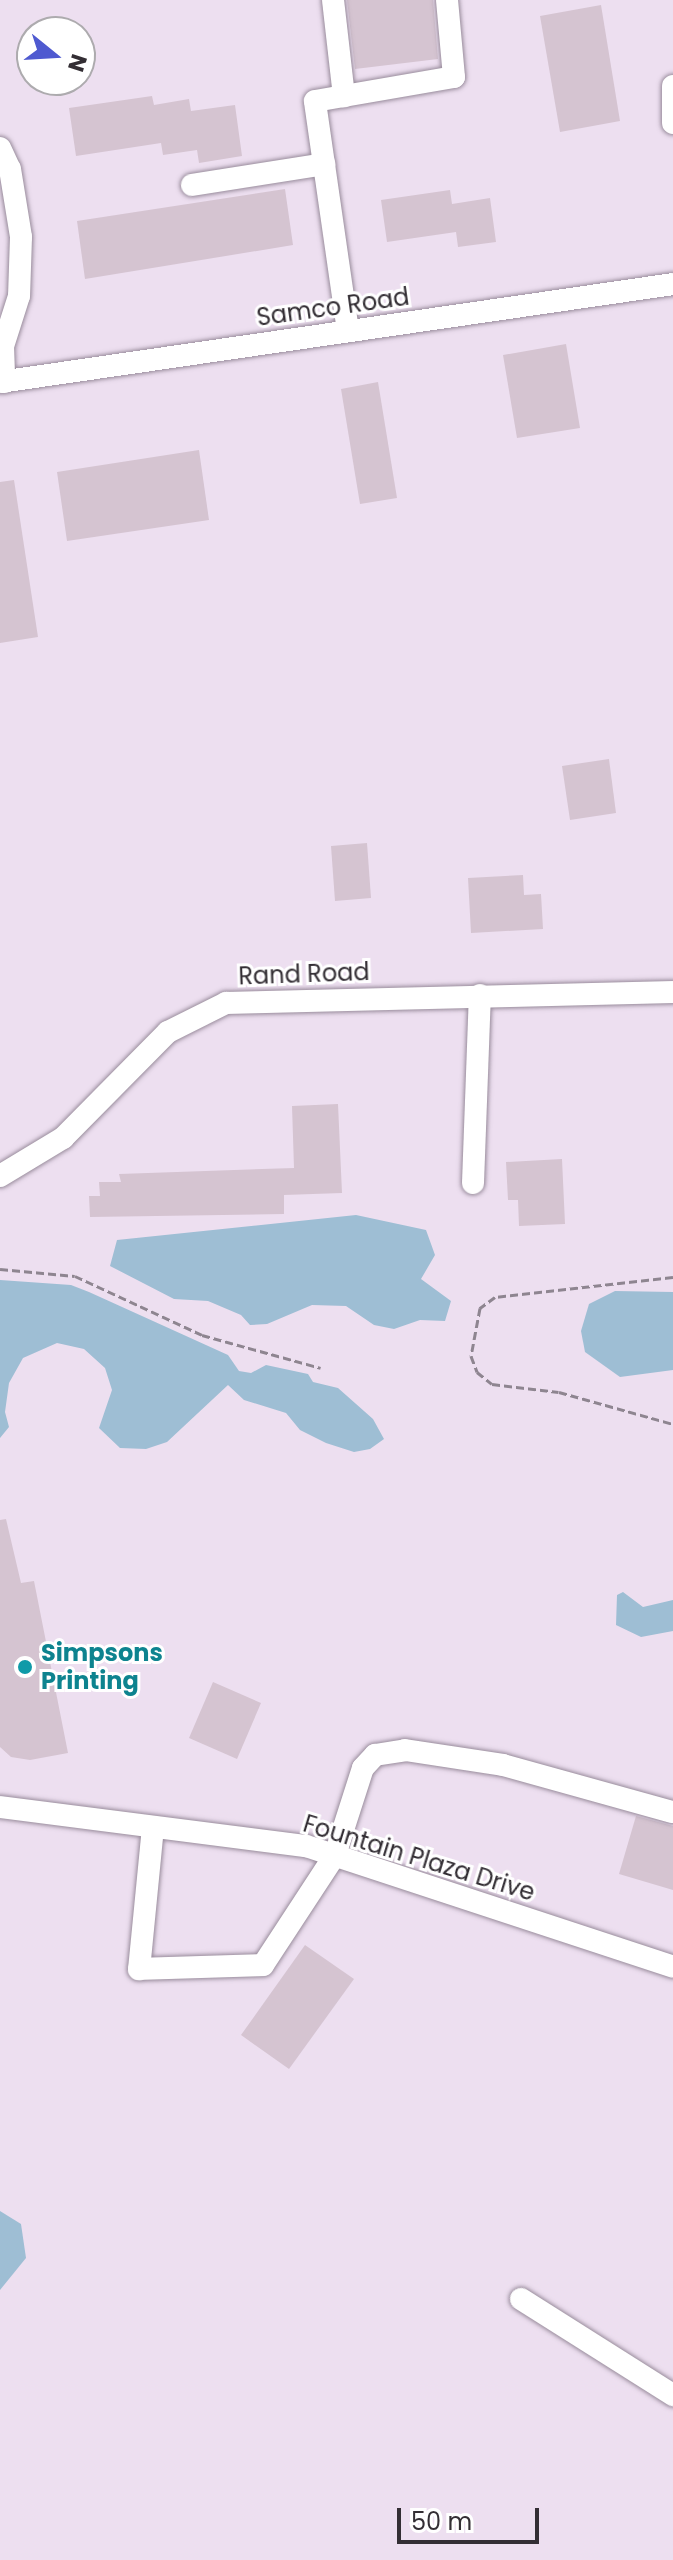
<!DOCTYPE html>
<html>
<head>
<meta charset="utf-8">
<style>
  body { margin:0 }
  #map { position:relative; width:673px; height:2560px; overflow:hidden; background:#eddff0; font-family:Poppins,sans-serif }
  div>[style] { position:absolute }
  .water>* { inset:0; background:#9ebed4 }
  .building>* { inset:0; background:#d5c4d1 }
  .path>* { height:3px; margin-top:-1.5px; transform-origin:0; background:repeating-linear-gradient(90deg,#8e8590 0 8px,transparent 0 12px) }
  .roads { filter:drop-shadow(0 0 2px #998c9c) drop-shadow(0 0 2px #998c9c) }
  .minor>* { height:22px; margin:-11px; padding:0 11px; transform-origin:11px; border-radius:11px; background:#fff }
  .dots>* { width:22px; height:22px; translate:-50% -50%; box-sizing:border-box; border:4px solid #fff; border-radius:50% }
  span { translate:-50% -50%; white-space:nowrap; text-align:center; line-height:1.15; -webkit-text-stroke:6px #fff; paint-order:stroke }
  .street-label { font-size:24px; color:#332e34 }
  .culture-label { font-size:24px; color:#0d838f; font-weight:700 }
  .left { translate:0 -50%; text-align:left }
  .north { position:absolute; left:16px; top:16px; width:80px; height:80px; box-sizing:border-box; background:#fff; border:2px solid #adabae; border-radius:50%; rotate:108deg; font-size:22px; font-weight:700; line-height:32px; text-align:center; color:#332e34 }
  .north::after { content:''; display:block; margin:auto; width:28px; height:36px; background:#4f5ad0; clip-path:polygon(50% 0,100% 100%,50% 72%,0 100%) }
  .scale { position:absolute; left:397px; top:2508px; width:142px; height:36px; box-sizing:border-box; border:4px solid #332e34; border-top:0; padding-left:10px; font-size:24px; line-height:28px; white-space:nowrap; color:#332e34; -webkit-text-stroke:6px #fff; paint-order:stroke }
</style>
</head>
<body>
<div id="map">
  <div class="water">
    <div style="clip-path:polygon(356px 1215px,426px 1230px,435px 1255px,421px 1279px,451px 1301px,445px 1321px,420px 1320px,394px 1329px,374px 1325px,346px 1306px,312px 1305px,267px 1324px,250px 1325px,241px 1315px,208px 1301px,174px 1299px,110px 1266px,117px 1240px)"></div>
    <div style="clip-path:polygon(0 1280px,71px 1285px,89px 1292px,228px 1355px,239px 1371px,251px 1373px,266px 1365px,308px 1374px,313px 1382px,338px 1388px,373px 1419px,384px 1439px,370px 1449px,354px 1452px,326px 1443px,300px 1430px,286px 1413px,244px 1400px,228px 1385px,167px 1442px,146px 1449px,120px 1448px,99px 1428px,112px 1390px,105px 1368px,84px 1349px,57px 1343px,23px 1358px,9px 1383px,5px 1412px,9px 1427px,0 1438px)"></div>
    <div style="clip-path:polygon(615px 1291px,673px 1292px,673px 1370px,620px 1377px,585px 1352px,581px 1331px,589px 1304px)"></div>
    <div style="clip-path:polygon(623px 1592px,643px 1607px,673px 1600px,673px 1631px,641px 1637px,616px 1625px,617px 1595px)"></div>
    <div style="clip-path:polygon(0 2211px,21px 2224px,26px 2258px,0 2290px)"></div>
  </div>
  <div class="building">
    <div style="clip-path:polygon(347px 0,433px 0,438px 59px,355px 69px)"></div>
    <div style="clip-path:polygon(601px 5px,620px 121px,560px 132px,540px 16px)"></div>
    <div style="clip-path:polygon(152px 96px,154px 105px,189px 99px,191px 111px,235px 105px,242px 156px,199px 163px,197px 150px,163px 155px,161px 143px,76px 156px,69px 108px)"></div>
    <div style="clip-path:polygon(285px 189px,293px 245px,85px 279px,77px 221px)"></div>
    <div style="clip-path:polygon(450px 190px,452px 204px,490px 198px,496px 242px,458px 247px,456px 232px,387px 242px,381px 200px)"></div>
    <div style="clip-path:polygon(566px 344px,580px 428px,517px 438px,503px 355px)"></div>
    <div style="clip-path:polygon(378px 382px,397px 498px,360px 504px,341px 389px)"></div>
    <div style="clip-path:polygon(199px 450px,209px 520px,67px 541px,57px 472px)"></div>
    <div style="clip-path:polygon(14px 480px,38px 637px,0 643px,0 482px)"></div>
    <div style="clip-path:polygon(609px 759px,616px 813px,570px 820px,562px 766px)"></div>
    <div style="clip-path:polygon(367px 843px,371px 898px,335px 901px,331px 846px)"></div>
    <div style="clip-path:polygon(523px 875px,524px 895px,541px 894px,543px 929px,471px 933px,468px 878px)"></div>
    <div style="clip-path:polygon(338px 1104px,342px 1193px,284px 1195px,284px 1214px,90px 1217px,89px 1196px,100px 1196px,99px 1182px,121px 1182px,119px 1174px,294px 1168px,292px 1106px)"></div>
    <div style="clip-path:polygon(562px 1159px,565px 1224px,519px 1226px,518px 1200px,508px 1200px,506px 1162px)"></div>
    <div style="clip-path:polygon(6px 1519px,21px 1583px,34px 1581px,68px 1753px,30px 1760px,11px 1757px,0 1747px,0 1520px)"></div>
    <div style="clip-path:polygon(213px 1682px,261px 1703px,237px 1759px,189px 1738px)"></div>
    <div style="clip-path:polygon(636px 1816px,673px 1826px,673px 1890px,619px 1874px)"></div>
    <div style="clip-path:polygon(305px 1945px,354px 1979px,289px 2069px,241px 2035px)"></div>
  </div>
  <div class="path">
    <div style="left:0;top:1269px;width:75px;rotate:5.3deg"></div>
    <div style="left:75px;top:1276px;width:140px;rotate:24.9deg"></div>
    <div style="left:202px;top:1335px;width:123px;rotate:15.5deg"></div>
    <div style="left:673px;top:1277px;width:179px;rotate:173.6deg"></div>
    <div style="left:495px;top:1297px;width:19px;rotate:144deg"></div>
    <div style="left:480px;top:1308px;width:49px;rotate:100.6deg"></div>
    <div style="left:471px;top:1356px;width:17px;rotate:69deg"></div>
    <div style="left:477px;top:1372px;width:19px;rotate:39deg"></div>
    <div style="left:492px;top:1384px;width:67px;rotate:6.8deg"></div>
    <div style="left:559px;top:1392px;width:118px;rotate:15.7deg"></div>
  </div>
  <div class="roads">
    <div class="minor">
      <div style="left:333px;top:0;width:97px;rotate:83.5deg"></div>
      <div style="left:673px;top:86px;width:37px;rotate:90deg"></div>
      <div style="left:0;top:148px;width:23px;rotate:65deg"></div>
      <div style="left:10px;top:169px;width:69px;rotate:80.8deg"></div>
      <div style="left:21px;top:237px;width:59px;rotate:91.9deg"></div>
      <div style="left:19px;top:296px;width:52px;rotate:107.7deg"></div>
      <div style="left:3px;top:346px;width:36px;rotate:88deg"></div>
      <div style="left:192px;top:185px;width:134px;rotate:-9deg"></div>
      <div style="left:348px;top:331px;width:232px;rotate:-98.2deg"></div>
      <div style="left:315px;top:101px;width:141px;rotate:-9.8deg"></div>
      <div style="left:454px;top:77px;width:77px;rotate:-95.2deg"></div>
      <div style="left:0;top:382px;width:680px;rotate:-8.28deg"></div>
      <div style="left:0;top:1176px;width:74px;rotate:-31.1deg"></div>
      <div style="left:63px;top:1138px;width:149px;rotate:-45.3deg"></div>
      <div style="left:168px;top:1032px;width:65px;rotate:-26.6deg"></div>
      <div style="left:226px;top:1003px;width:447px;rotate:-1.4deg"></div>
      <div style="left:473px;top:1183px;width:188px;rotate:-87.9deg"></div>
      <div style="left:0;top:1807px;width:308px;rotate:7.3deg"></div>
      <div style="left:306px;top:1846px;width:386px;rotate:18.2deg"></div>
      <div style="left:153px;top:1827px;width:143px;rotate:95.6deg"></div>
      <div style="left:139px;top:1969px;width:124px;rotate:-1.8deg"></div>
      <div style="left:263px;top:1965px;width:131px;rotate:-56.8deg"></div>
      <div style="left:335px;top:1855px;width:91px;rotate:-72.2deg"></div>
      <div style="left:363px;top:1768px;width:18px;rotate:-47deg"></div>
      <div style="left:375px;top:1755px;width:30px;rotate:-9deg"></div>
      <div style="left:405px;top:1750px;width:99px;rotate:8.7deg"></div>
      <div style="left:503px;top:1765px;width:176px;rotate:15.5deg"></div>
      <div style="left:521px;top:2299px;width:180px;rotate:32.3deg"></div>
    </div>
  </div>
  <div class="dots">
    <div style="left:25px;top:1667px;background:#0f9aa8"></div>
  </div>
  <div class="street-label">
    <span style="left:333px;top:307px;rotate:-8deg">Samco Road</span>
    <span style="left:304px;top:974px;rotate:-2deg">Rand Road</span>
    <span style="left:419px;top:1858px;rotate:17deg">Fountain Plaza Drive</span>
  </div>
  <div class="culture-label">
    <span class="left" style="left:41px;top:1667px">Simpsons<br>Printing</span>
  </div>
  <div class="north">N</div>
  <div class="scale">50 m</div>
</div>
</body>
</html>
